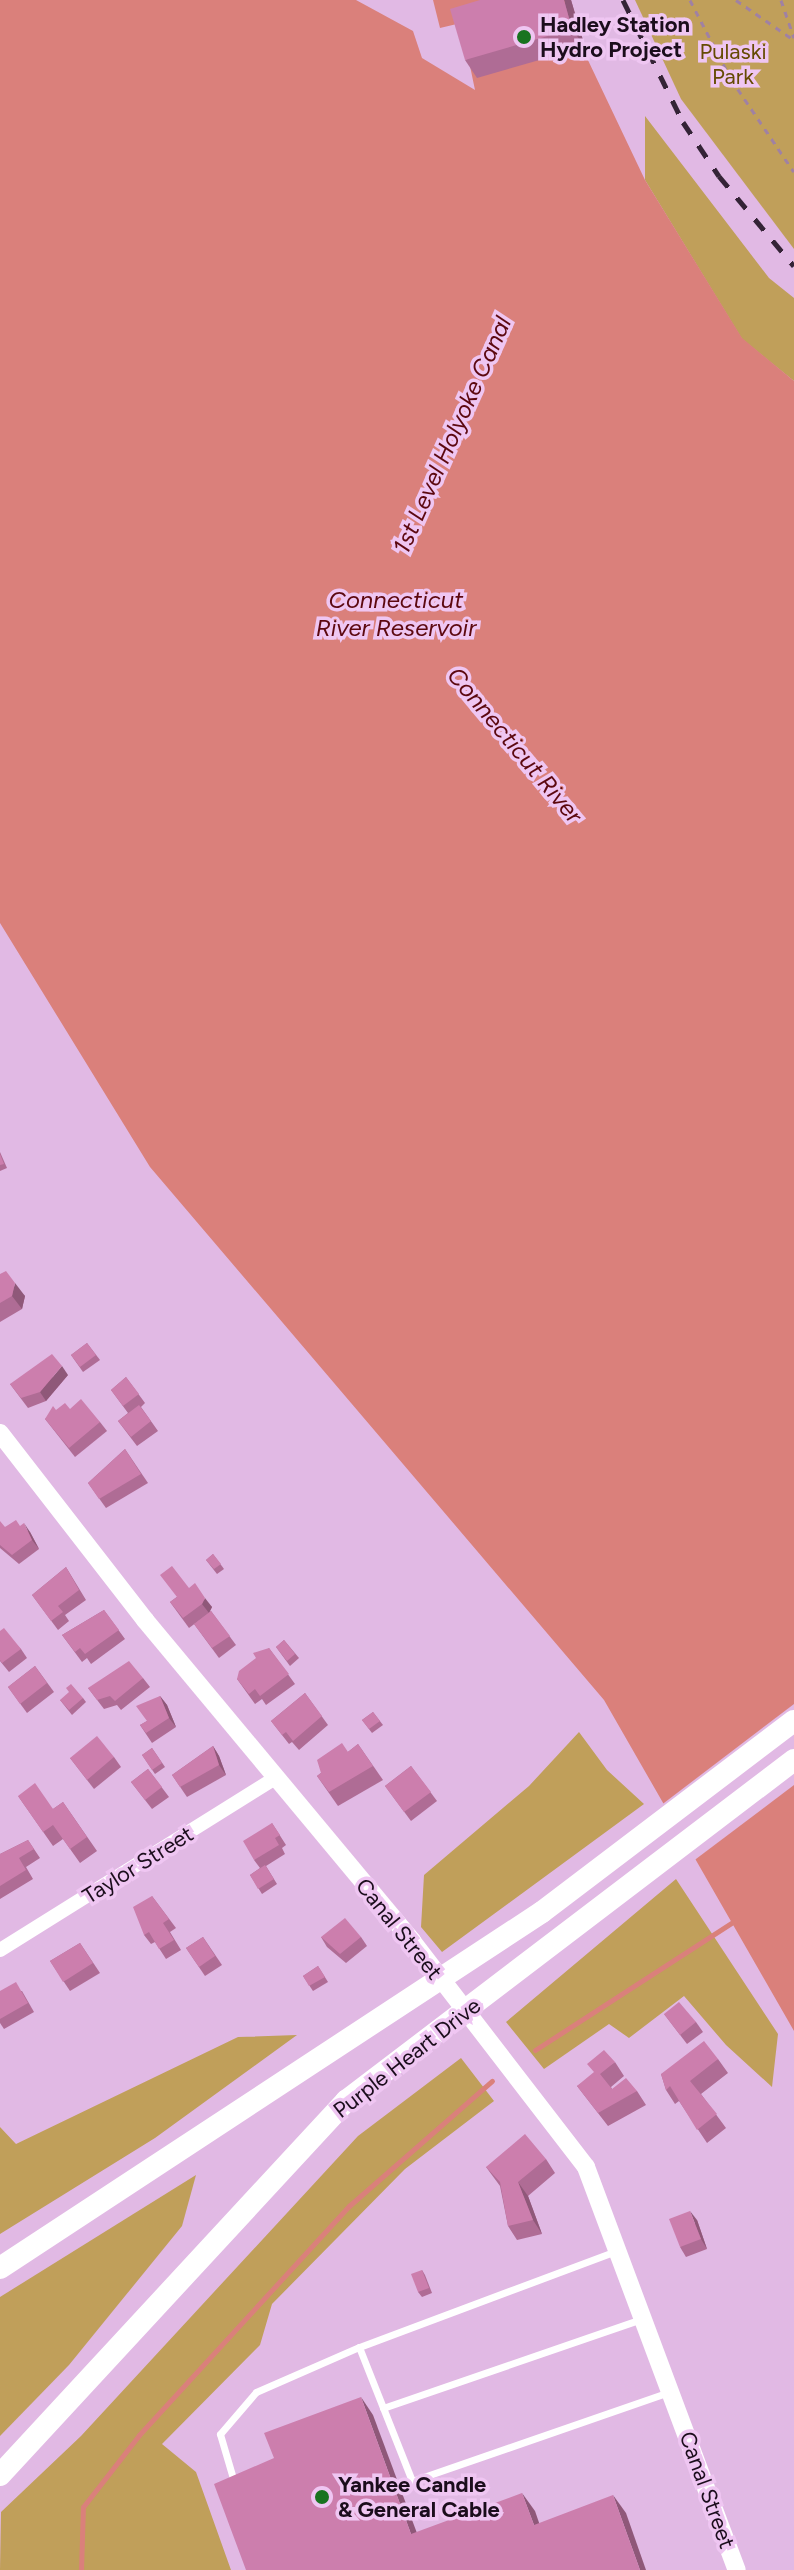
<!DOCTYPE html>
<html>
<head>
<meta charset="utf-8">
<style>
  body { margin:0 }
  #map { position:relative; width:794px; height:2570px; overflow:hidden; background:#e1b9e4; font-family:Figtree,sans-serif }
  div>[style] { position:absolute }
  .green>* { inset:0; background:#c09f5a }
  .water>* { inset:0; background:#da807b }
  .pier>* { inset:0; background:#e1b9e4 }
  .stream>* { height:5px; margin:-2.5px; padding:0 2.5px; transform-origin:2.5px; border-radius:2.5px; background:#da807b }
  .path>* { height:3px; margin-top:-1.5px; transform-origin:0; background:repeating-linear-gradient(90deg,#a081a3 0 6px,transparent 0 12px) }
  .service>* { height:7px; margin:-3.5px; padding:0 3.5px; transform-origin:3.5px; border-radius:3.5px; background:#fff }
  .minor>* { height:14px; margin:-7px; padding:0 7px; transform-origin:7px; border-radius:7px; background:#fff }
  .tertiary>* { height:18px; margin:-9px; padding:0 9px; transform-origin:9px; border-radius:9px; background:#fff }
  .primary>* { height:22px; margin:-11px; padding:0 11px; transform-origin:11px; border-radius:11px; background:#fff }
  .rail>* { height:5px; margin-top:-2.5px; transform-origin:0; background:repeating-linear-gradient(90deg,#342336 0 14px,transparent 0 28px) }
  .wall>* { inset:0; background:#af6c95 }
  .shaded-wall>* { inset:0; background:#8f5879 }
  .building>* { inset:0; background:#cc7ead }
  .dots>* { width:22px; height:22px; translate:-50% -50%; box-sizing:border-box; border:4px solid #efc6f2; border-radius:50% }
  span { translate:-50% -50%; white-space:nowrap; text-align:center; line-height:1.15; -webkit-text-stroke:7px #efc6f2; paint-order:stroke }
  .poi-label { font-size:22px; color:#1b0d1c; font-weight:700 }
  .left { translate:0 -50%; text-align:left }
  .park-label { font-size:22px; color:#654a03 }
  .street-label { font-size:22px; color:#1b0d1c }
  .water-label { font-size:24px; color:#5c080f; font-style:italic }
</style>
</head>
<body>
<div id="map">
  <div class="green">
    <div style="clip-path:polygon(635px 0,794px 0,794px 249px,681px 99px)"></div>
    <div style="clip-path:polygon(645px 116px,769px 278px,794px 298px,794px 381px,742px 339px,645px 180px)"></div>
    <div style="clip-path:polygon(579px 1732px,607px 1770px,644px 1804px,442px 1952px,421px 1927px,424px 1875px,529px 1786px)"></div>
    <div style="clip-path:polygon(676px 1879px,778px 2034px,772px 2087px,726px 2045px,684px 1996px,629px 2038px,609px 2024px,544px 2069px,506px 2022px)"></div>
    <div style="clip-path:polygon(297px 2035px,155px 2138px,0 2234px,0 2127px,16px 2144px,238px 2037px)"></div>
    <div style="clip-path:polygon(461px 2058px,494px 2101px,405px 2169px,272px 2304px,260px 2345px,162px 2444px,196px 2472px,231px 2570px,0 2570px,1px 2512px,81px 2436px,358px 2136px)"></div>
    <div style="clip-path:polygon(196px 2175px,182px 2226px,69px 2365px,0 2436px,0 2297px)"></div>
  </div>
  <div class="water">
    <div style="clip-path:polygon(0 0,356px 0,413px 31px,422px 58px,475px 90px,461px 23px,440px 28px,433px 0,569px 0,586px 56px,645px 180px,742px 338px,794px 381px,794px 2031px,604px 1700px,150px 1167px,0 923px)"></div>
  </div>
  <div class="pier">
    <div style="clip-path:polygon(794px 1704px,794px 1785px,692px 1862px,660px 1806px)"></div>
  </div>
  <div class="stream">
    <div style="left:535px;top:2050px;width:239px;rotate:-32.9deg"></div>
    <div style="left:81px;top:2570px;width:63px;rotate:-88.2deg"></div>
    <div style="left:83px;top:2507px;width:91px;rotate:-52.1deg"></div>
    <div style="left:139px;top:2435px;width:311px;rotate:-47.5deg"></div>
    <div style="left:349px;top:2206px;width:190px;rotate:-41.2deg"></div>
  </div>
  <div class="path">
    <div style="left:690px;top:0;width:89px;rotate:62.6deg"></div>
    <div style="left:731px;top:79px;width:112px;rotate:55.9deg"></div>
    <div style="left:736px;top:0;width:70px;rotate:34.6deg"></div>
    <div style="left:781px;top:0;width:40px;rotate:71.1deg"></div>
  </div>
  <div class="service">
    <div style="left:616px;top:2251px;width:274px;rotate:159.5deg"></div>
    <div style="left:359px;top:2347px;width:144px;rotate:68.4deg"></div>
    <div style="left:412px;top:2481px;width:272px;rotate:-19.1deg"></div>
    <div style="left:383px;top:2408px;width:273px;rotate:-19deg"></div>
    <div style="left:235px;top:2485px;width:53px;rotate:-106.4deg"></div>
    <div style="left:220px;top:2434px;width:55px;rotate:-49.4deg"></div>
    <div style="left:256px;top:2392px;width:112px;rotate:-23.6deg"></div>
  </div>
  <div class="minor">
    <div style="left:0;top:1950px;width:324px;rotate:-32deg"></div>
  </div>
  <div class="tertiary">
    <div style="left:0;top:1433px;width:237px;rotate:52.2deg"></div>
    <div style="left:145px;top:1620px;width:418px;rotate:50.2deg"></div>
    <div style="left:412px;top:1941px;width:285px;rotate:52.4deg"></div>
    <div style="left:586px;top:2167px;width:430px;rotate:69.5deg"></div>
  </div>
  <div class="primary">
    <div style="left:0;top:2268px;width:648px;rotate:-33.3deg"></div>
    <div style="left:542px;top:1912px;width:316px;rotate:-37.2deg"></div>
    <div style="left:0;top:2475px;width:510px;rotate:-47.23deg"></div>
    <div style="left:346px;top:2101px;width:563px;rotate:-37.28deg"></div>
  </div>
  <div class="rail">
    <div style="left:623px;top:0;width:136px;rotate:63.8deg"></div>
    <div style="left:683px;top:122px;width:65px;rotate:56.3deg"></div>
    <div style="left:719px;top:176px;width:117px;rotate:50.2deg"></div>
  </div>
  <div class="wall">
    <div style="clip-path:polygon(571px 0,585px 47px,477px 78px,465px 60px)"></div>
    <div style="clip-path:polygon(0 1152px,7px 1168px,0 1171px)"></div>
    <div style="clip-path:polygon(0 1274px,25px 1296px,22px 1309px,0 1322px)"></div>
    <div style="clip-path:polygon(87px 1343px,100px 1360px,83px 1372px,71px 1355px)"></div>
    <div style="clip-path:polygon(68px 1375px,46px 1401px,28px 1408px,10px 1384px)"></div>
    <div style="clip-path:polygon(126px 1377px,145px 1403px,141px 1407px,158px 1431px,137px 1446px,118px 1421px,128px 1413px,111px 1390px)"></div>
    <div style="clip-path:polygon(70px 1409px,100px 1422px,107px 1431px,75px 1457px,45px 1419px,56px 1410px)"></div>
    <div style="clip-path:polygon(125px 1449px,148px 1483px,106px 1508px,88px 1483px)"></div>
    <div style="clip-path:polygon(20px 1526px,30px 1532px,39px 1549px,19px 1564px,0 1548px,0 1531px,5px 1527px)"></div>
    <div style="clip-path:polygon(213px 1554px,224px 1569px,217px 1574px,206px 1560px)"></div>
    <div style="clip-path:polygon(66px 1567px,86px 1600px,65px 1615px,69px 1621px,58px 1630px,32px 1595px)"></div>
    <div style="clip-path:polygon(189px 1588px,212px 1607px,209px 1613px,189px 1628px,170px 1602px)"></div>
    <div style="clip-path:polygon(104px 1610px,125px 1639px,91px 1664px,87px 1658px,82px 1662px,62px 1635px)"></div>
    <div style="clip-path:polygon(211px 1611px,236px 1645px,219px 1658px,194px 1624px)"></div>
    <div style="clip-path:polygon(0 1631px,21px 1649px,27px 1658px,9px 1672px,0 1661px)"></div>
    <div style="clip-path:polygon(284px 1640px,299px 1658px,290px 1666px,276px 1647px)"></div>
    <div style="clip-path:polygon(269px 1648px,295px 1684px,266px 1705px,262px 1699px,255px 1704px,237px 1679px)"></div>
    <div style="clip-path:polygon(35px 1666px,54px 1692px,27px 1713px,8px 1687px)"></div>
    <div style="clip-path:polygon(143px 1678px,150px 1687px,121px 1710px,117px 1705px,104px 1709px,88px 1688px)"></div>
    <div style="clip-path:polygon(305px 1693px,328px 1725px,299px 1750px,292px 1742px,289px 1744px,271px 1721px)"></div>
    <div style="clip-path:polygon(160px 1696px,167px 1705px,176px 1727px,152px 1743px,140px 1725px,147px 1721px)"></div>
    <div style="clip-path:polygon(83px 1698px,86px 1702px,72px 1715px,60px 1700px)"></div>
    <div style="clip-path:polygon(373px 1712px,383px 1725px,372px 1733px,362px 1720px)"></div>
    <div style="clip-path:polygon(358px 1744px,383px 1780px,338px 1806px,317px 1776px)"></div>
    <div style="clip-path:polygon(213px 1746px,219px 1756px,226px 1775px,187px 1797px,172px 1775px)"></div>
    <div style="clip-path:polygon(152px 1748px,165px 1767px,155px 1774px,142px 1755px)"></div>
    <div style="clip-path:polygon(114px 1757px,121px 1767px,94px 1789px,70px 1758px)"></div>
    <div style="clip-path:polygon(411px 1766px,437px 1801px,411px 1821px,385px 1786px)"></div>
    <div style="clip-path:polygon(148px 1769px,169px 1797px,152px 1809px,131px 1782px)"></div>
    <div style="clip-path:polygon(18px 1796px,53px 1809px,63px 1802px,97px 1851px,80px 1863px,63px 1839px,53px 1846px)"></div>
    <div style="clip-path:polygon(272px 1823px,286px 1845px,282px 1848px,285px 1854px,266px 1866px,277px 1884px,262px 1894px,250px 1875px,260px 1868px,254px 1860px)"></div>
    <div style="clip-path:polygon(28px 1840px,40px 1858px,26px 1867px,33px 1879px,0 1899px,0 1854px)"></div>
    <div style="clip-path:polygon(152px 1896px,176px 1928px,170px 1932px,181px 1950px,166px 1959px,155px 1942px,151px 1944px,144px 1935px)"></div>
    <div style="clip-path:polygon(203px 1937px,222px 1965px,205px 1976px,186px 1948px)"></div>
    <div style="clip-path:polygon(321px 1937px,361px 1937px,367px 1946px,346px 1963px,327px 1947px)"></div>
    <div style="clip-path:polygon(80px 1943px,100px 1973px,70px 1991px,50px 1961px)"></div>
    <div style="clip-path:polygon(318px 1966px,328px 1982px,313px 1991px,303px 1976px)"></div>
    <div style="clip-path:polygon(0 1991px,22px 1991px,34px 2012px,4px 2029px,0 2023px)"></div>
    <div style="clip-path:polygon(664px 2014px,696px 2022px,703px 2032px,687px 2044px)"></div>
    <div style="clip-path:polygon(718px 2059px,728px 2073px,701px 2094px,726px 2128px,707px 2143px,679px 2101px,675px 2104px,666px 2090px,661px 2074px)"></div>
    <div style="clip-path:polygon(615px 2062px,624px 2076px,611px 2087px,612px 2089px,637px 2091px,646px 2105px,608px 2126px,577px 2086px)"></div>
    <div style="clip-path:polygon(546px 2159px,555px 2173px,528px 2196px,542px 2234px,517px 2240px,508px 2226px,500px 2186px,486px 2167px)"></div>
    <div style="clip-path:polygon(697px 2220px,707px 2249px,686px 2257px,680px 2247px)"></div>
    <div style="clip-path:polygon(422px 2270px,425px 2275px,432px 2293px,422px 2297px,418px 2292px)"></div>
  </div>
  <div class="shaded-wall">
    <div style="clip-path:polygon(564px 0,571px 0,585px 47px,572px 29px)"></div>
    <div style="clip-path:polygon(15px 1283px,25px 1296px,22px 1309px,12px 1296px)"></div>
    <div style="clip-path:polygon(62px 1366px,68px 1375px,46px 1401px,40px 1392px)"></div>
    <div style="clip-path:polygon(24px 1523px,30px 1532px,39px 1549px,32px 1540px)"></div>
    <div style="clip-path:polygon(205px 1598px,212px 1607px,209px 1613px,202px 1604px)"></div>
    <div style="clip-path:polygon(160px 1696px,167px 1705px,176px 1727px,169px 1718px)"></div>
    <div style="clip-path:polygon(213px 1746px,219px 1756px,226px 1775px,219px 1765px)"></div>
    <div style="clip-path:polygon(518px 2182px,528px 2196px,542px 2234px,533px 2220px)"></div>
    <div style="clip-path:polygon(690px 2211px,697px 2220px,707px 2249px,701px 2239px)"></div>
    <div style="clip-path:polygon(361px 2397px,373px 2415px,424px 2552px,411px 2534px)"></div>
    <div style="clip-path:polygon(522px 2493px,535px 2511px,546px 2543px,534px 2525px)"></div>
    <div style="clip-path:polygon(613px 2495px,626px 2513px,646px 2570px,640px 2570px)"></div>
  </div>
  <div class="building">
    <div style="clip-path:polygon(480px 0,564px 0,572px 29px,465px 60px,450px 9px)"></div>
    <div style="clip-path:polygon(0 1154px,4px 1164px,0 1165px)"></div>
    <div style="clip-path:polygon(6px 1271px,15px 1283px,12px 1296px,0 1303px,0 1274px)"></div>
    <div style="clip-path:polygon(87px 1343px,96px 1355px,80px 1367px,71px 1355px)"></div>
    <div style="clip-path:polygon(52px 1354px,62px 1366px,40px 1392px,21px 1398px,10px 1384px)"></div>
    <div style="clip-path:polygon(126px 1377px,139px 1394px,123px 1406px,111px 1390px)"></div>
    <div style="clip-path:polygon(81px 1399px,100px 1422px,69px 1448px,45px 1419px,53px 1406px,56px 1410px,65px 1403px,70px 1409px)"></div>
    <div style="clip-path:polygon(139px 1405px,151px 1421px,131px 1437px,118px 1421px)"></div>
    <div style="clip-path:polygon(125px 1449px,141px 1474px,99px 1499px,88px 1483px)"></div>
    <div style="clip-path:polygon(16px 1520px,20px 1526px,24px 1523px,32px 1540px,12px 1555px,0 1545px,0 1521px,5px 1527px)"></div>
    <div style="clip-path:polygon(213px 1554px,221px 1564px,214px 1569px,206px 1560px)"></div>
    <div style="clip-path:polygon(172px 1566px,189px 1588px,195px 1583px,205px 1598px,202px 1604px,183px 1618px,170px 1602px,177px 1597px,160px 1575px)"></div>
    <div style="clip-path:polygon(66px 1567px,79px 1590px,58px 1606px,63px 1612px,51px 1621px,32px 1595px)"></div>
    <div style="clip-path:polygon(104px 1610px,119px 1630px,85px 1654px,80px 1648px,75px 1652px,62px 1635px)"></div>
    <div style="clip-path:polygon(211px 1611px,230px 1636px,212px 1648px,194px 1624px)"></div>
    <div style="clip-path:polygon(4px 1628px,21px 1649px,2px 1663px,0 1660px,0 1631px)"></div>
    <div style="clip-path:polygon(284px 1640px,295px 1654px,287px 1661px,276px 1647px)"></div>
    <div style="clip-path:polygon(269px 1648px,289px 1674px,260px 1696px,255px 1689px,249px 1694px,237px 1679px,239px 1671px,256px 1658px,253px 1653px)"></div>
    <div style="clip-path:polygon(129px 1661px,143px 1678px,115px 1701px,110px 1696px,97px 1700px,88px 1688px)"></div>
    <div style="clip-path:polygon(35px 1666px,47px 1683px,20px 1704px,8px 1687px)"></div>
    <div style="clip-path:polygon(71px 1684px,83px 1698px,69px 1710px,60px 1700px,69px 1692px,66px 1688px)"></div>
    <div style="clip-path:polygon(305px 1693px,322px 1716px,293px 1741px,286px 1732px,282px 1735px,271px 1721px)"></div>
    <div style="clip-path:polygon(160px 1696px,169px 1718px,146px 1733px,140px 1725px,147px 1721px,136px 1706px)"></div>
    <div style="clip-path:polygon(373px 1712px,380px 1721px,369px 1729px,362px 1720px)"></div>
    <div style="clip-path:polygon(97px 1736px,114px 1757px,87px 1780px,70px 1758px)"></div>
    <div style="clip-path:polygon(342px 1743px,348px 1752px,358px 1744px,373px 1766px,329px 1792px,317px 1776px,321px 1773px,317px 1760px)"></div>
    <div style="clip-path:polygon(213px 1746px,219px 1765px,180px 1787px,172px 1775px)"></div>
    <div style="clip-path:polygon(152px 1748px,162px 1763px,152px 1770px,142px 1755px)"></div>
    <div style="clip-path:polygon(411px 1766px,431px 1792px,404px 1812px,385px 1786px)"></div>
    <div style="clip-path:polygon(148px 1769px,162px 1787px,145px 1800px,131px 1782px)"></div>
    <div style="clip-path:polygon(35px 1783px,53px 1809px,63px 1802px,87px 1837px,70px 1849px,53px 1825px,43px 1832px,18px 1796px)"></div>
    <div style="clip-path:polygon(272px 1823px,280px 1835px,275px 1838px,279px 1845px,254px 1860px,243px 1841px)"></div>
    <div style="clip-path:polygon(28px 1840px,34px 1849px,19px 1858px,26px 1870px,0 1886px,0 1854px)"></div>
    <div style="clip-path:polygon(265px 1865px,274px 1879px,258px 1889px,250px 1875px)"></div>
    <div style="clip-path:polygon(152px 1896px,169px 1919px,163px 1923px,174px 1940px,159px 1949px,149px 1932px,144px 1935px,133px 1907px)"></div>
    <div style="clip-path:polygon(345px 1918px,361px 1937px,340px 1954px,321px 1937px)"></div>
    <div style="clip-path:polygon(203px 1937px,215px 1956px,199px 1967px,186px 1948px)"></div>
    <div style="clip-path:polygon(80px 1943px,93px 1963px,63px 1982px,50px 1961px)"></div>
    <div style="clip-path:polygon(318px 1966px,325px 1977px,309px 1986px,303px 1976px)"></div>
    <div style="clip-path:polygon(16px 1982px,28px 2003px,0 2019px,0 1991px)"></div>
    <div style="clip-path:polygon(679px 2002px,696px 2022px,680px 2035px,664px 2014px)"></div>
    <div style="clip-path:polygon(704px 2041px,718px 2059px,690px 2081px,717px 2114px,697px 2130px,670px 2086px,666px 2090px,661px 2074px)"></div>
    <div style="clip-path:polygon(604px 2050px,615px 2062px,600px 2074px,612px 2089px,626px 2078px,637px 2091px,598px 2113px,577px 2086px,594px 2072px,587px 2064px)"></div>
    <div style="clip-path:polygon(525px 2134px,546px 2159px,518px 2182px,533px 2220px,508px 2226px,500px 2182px,486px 2167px)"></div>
    <div style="clip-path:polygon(690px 2211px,701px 2239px,680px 2247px,669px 2219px)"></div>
    <div style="clip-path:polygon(422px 2270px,429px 2288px,418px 2292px,411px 2274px)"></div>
    <div style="clip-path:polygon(361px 2397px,411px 2534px,522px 2493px,534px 2525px,613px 2495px,640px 2570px,246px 2570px,214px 2484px,274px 2458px,264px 2433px)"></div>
  </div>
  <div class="dots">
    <div style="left:524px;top:37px;background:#197320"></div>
    <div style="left:322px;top:2497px;background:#197320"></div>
  </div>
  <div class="poi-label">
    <span class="left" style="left:540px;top:37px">Hadley Station<br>Hydro Project</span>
    <span class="left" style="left:338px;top:2497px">Yankee Candle<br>&amp; General Cable</span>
  </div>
  <div class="park-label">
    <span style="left:733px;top:64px">Pulaski<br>Park</span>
  </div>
  <div class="street-label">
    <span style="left:138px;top:1865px;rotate:-32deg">Taylor Street</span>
    <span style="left:399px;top:1929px;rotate:51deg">Canal Street</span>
    <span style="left:407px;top:2058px;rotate:-38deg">Purple Heart Drive</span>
    <span style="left:707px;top:2490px;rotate:70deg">Canal Street</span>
  </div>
  <div class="water-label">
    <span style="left:452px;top:435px;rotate:-66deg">1st Level Holyoke Canal</span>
    <span style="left:396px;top:614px">Connecticut<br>River Reservoir</span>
    <span style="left:515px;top:745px;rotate:50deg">Connecticut River</span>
  </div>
</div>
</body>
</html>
